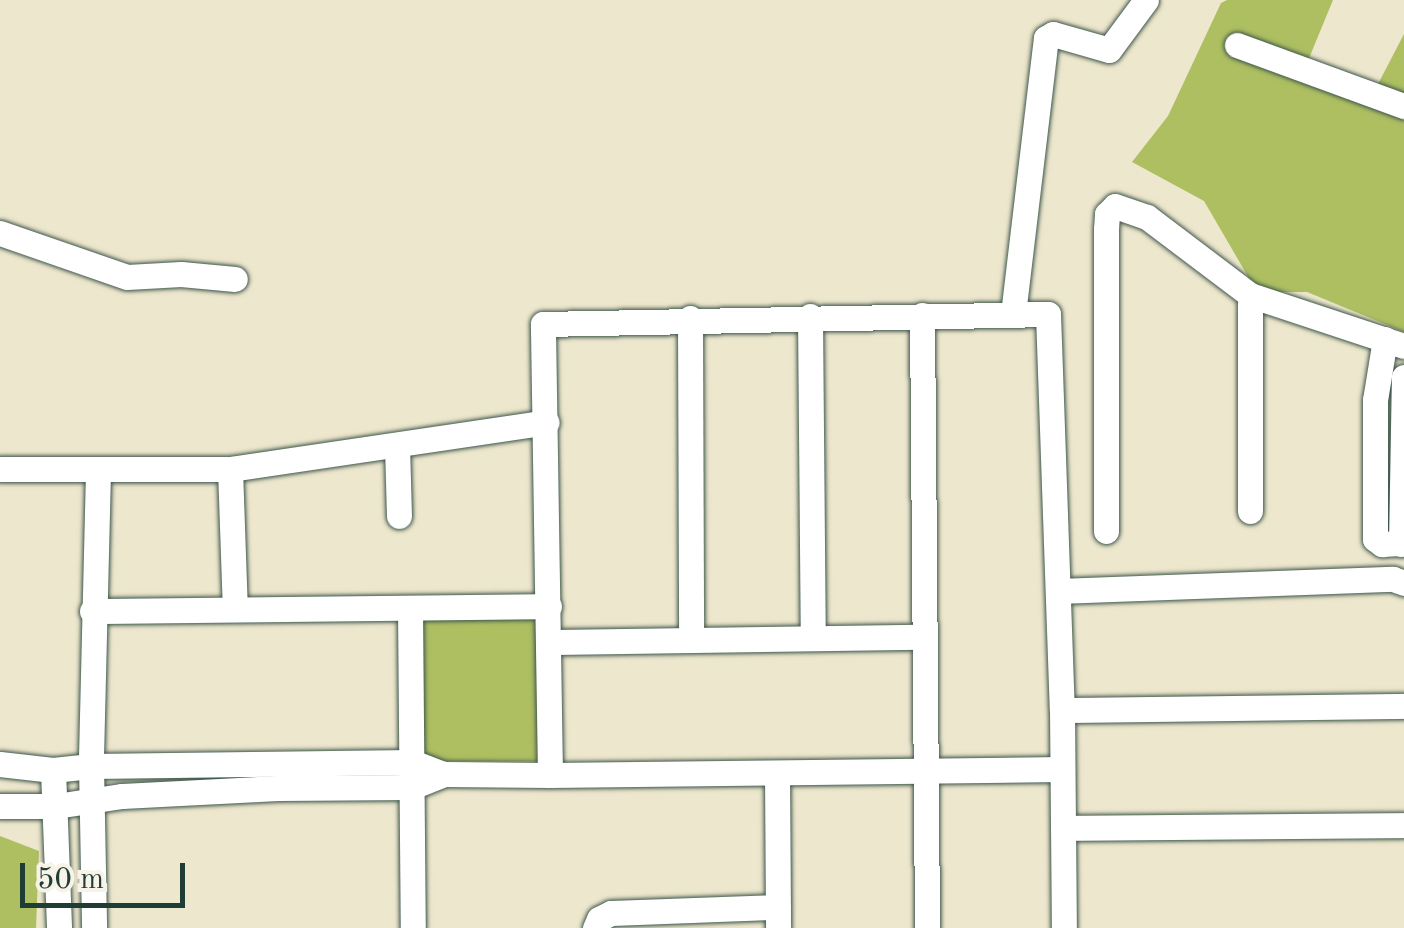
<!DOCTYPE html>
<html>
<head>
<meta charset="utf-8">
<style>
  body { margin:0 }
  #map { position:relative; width:1404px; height:928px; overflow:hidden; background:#ede7cd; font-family:"Old Standard TT",serif }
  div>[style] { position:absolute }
  .green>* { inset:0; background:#aebf62 }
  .roads { filter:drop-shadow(0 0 2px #3e564b) drop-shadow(0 0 2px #3e564b) }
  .street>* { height:25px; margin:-12.5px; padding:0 12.5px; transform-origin:12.5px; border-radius:12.5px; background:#fff }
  span { translate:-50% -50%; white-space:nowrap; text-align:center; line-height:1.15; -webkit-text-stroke:9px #f7f3e8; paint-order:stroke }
  .scale { position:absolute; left:20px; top:863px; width:165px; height:45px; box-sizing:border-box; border:5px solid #1f3d34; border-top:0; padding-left:12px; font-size:30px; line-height:35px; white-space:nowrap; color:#1f3d34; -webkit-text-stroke:8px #f7f3e8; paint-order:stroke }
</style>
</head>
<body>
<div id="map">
  <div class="green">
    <div style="clip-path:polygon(1227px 0,1333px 0,1305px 68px,1378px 84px,1404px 34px,1404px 332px,1307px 292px,1257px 292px,1204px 201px,1132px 162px,1168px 116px,1221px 3px)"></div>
    <div style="clip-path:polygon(538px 614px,539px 761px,424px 761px,419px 616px)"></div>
    <div style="clip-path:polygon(0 836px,39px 851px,36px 928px,0 928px)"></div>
  </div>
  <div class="roads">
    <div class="street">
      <div style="left:1237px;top:45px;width:178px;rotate:20.1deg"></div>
      <div style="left:0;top:233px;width:134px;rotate:19.1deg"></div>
      <div style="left:127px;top:277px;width:54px;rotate:-3.2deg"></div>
      <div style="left:181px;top:274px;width:54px;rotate:5.3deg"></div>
      <div style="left:1013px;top:314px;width:278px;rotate:-83.2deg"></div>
      <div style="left:1046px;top:38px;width:8px;rotate:-30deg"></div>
      <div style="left:1053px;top:34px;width:58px;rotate:15.9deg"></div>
      <div style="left:1109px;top:50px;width:62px;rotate:-53.5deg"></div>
      <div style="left:922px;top:315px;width:613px;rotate:89.53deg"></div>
      <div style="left:810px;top:316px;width:321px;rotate:89.5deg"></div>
      <div style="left:690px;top:318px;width:320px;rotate:89.8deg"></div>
      <div style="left:1385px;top:339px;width:62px;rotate:99.3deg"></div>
      <div style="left:1375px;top:400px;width:139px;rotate:90deg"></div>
      <div style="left:1375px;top:539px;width:9px;rotate:36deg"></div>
      <div style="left:1382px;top:544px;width:22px;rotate:-3deg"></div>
      <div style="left:397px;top:445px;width:71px;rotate:88.4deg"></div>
      <div style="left:0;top:469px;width:230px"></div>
      <div style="left:230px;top:469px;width:320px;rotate:-8.4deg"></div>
      <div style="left:230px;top:469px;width:140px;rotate:88deg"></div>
      <div style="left:98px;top:471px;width:295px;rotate:91.4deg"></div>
      <div style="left:91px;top:766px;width:321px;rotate:-0.7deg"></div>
      <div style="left:412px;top:762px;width:34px;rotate:21deg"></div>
      <div style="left:444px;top:774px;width:106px;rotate:0.5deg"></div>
      <div style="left:550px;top:775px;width:512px;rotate:-0.67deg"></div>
      <div style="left:1250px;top:511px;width:216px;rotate:-90deg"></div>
      <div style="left:1106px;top:531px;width:302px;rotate:-90deg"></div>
      <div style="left:1106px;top:229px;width:15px;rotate:-86deg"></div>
      <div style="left:1107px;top:214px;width:11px;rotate:-45deg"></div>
      <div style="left:1115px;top:206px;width:34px;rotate:19deg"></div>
      <div style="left:1147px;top:217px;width:129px;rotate:37.1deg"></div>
      <div style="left:1250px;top:295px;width:162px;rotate:18.3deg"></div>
      <div style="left:1401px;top:544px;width:167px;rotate:-89deg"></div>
      <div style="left:1058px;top:591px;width:335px;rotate:-2.1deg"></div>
      <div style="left:1393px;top:579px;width:12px;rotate:20deg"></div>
      <div style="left:410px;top:608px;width:320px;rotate:89.5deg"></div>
      <div style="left:92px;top:611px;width:457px;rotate:-0.6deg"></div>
      <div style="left:549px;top:642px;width:376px;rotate:-0.8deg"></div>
      <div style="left:1062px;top:710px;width:342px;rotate:-0.7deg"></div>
      <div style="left:0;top:764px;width:53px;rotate:6.5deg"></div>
      <div style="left:53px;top:770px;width:38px;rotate:-6deg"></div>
      <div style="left:91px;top:766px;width:162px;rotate:88.9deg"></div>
      <div style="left:53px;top:770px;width:158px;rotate:87.8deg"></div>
      <div style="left:777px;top:773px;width:155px;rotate:89.6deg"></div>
      <div style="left:550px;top:775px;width:451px;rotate:-90.9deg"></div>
      <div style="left:543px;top:324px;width:505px;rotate:-1.13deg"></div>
      <div style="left:1048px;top:314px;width:396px;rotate:88deg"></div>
      <div style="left:1062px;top:710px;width:218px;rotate:89.5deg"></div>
      <div style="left:0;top:806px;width:56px"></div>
      <div style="left:56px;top:806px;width:67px;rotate:-8.6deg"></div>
      <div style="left:122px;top:796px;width:156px;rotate:-2.9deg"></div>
      <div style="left:278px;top:788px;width:134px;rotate:-0.4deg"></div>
      <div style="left:412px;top:787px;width:35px;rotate:-22deg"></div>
      <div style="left:1063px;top:828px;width:341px;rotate:-0.5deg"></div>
      <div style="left:595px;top:928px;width:10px;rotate:-66deg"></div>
      <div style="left:599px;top:919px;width:13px;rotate:-27deg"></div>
      <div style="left:611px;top:913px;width:167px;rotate:-2.1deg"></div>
    </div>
  </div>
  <div class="scale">50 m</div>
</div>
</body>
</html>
